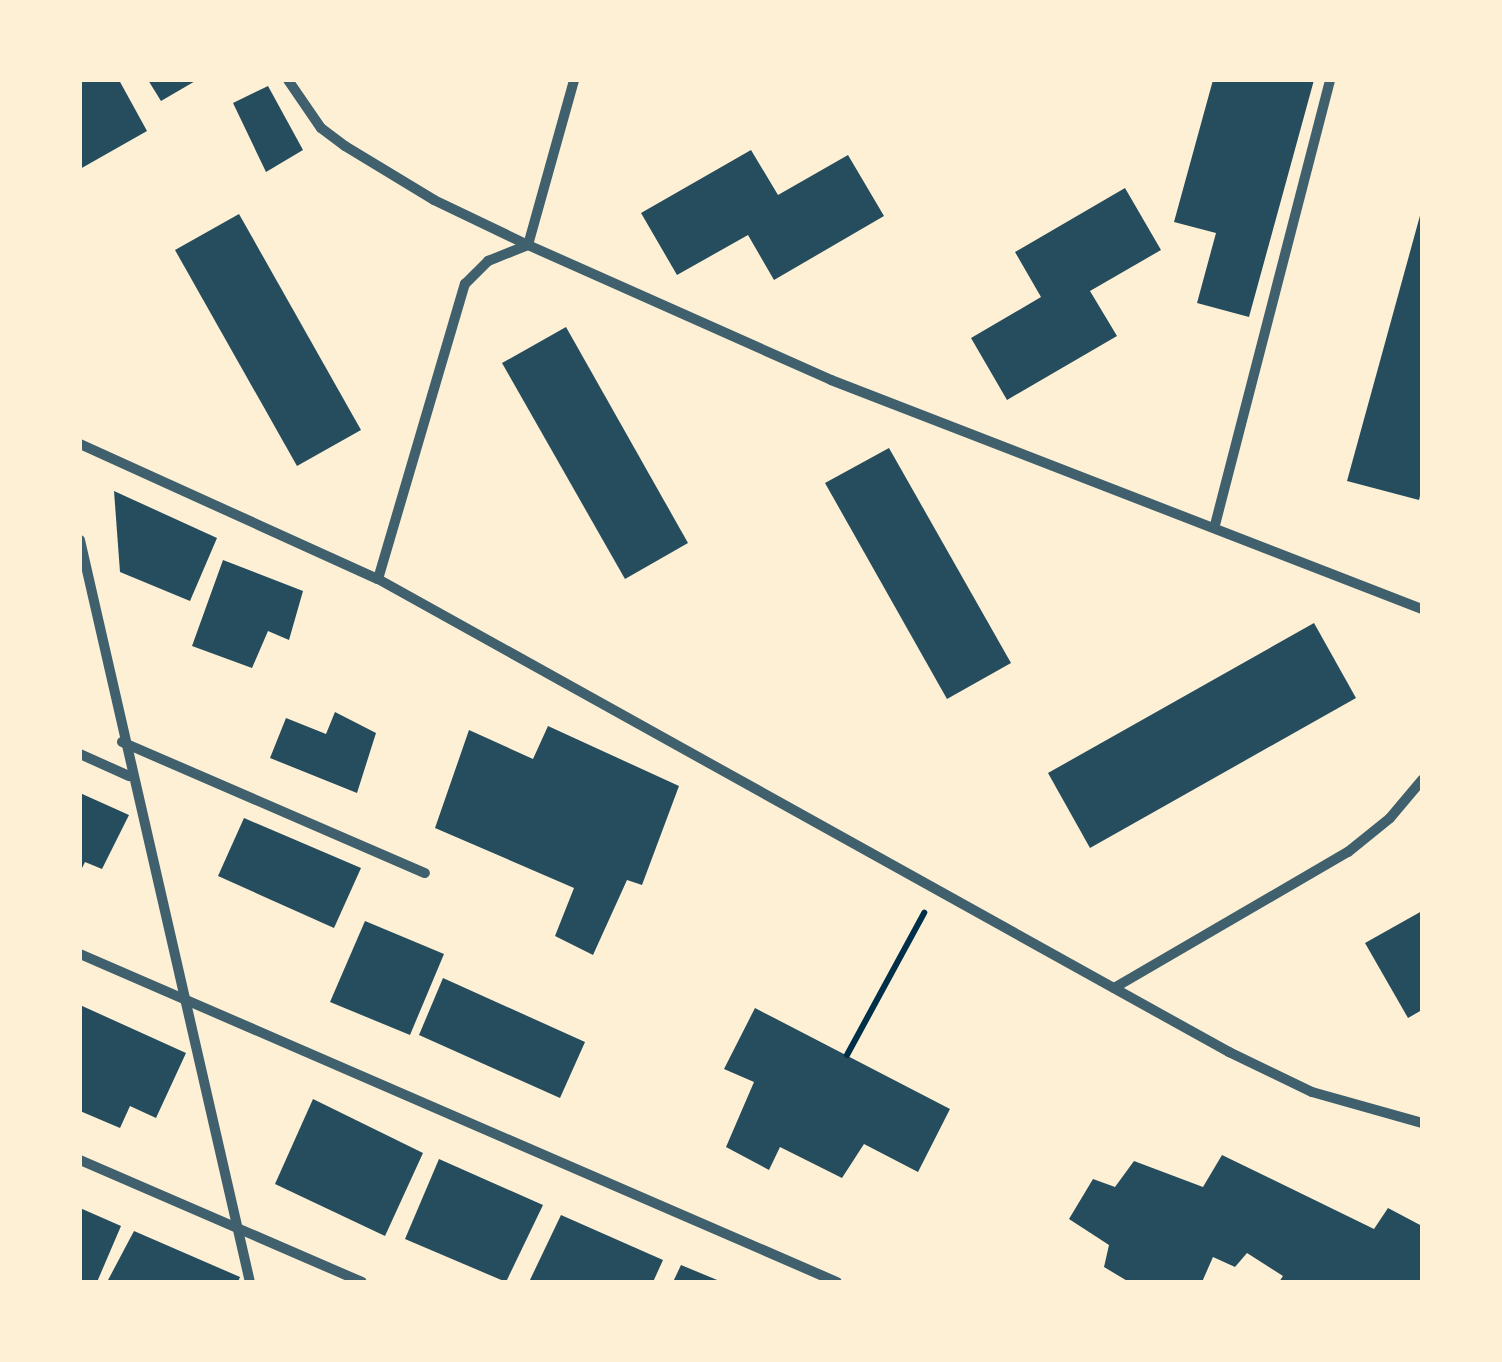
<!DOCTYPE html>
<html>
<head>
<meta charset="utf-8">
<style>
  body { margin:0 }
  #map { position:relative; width:1502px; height:1362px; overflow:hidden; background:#fdf0d5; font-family:"Public Sans",sans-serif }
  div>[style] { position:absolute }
  .building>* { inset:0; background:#264d5e }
  .path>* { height:6px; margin:-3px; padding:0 3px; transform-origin:3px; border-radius:3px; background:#003049 }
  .minor>* { height:10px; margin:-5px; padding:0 5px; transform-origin:5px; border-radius:5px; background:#3f606c }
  span { translate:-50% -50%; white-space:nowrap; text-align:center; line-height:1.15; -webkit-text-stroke:10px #fdf0d5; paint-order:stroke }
  .frame { position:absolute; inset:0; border:82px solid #fdf0d5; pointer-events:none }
</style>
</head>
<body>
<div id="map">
  <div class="building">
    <div style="clip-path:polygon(80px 80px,119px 80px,147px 131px,80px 169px)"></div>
    <div style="clip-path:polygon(148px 80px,197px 80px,161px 101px)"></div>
    <div style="clip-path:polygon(1213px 80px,1314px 80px,1249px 317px,1197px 303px,1216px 233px,1174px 222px)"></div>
    <div style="clip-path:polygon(268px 86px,303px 150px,266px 172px,233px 103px)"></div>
    <div style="clip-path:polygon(751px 150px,778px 195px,848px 155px,884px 216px,774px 280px,748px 235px,677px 275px,641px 213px)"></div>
    <div style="clip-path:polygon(1125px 188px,1161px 250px,1090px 291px,1117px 336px,1007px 400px,971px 338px,1041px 297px,1015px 252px)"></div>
    <div style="clip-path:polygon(1421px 212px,1422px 488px,1419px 500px,1347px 481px)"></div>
    <div style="clip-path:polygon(239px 214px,361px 430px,297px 466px,175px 250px)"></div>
    <div style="clip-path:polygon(566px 327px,688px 543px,625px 579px,502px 363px)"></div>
    <div style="clip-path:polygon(889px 448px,1011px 663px,947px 699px,825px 483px)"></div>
    <div style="clip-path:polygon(114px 491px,217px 538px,190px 601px,120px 572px)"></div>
    <div style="clip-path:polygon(223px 560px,303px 591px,289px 640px,268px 631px,252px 668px,192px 646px)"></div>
    <div style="clip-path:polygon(1314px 623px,1356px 698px,1090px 848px,1048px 773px)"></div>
    <div style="clip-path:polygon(335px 712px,376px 733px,357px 793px,270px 758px,286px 718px,326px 734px)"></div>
    <div style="clip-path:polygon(548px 726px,679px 786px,642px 885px,627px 880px,593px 955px,555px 936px,574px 888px,435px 828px,469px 730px,533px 759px)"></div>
    <div style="clip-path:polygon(80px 793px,129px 815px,102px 869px,85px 862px,80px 872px)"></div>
    <div style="clip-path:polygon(244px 818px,361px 868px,334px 928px,218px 876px)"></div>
    <div style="clip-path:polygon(1422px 911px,1422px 1010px,1408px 1018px,1365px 943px)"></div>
    <div style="clip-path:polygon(365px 921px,444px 954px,410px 1035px,330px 1002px)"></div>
    <div style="clip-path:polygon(443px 978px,585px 1042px,560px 1098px,419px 1035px)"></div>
    <div style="clip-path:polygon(80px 1005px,186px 1053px,156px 1118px,130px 1106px,120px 1128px,80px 1111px)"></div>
    <div style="clip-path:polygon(755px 1008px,950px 1109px,918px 1172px,864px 1144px,842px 1178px,780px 1147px,769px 1170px,726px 1147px,754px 1082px,724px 1069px)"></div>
    <div style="clip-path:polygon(313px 1099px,423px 1153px,385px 1236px,275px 1184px)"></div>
    <div style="clip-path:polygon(1222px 1155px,1374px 1229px,1388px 1208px,1422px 1226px,1422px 1282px,1279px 1282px,1283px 1276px,1247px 1253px,1235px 1267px,1213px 1257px,1202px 1282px,1129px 1282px,1104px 1267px,1109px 1245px,1069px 1219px,1093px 1179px,1115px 1187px,1134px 1161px,1203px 1187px)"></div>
    <div style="clip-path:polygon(439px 1159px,543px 1205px,506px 1282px,405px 1239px)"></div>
    <div style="clip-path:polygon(80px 1208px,121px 1226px,97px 1282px,80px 1282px)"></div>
    <div style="clip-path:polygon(561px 1215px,663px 1260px,653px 1282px,529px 1282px)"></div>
    <div style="clip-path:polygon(134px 1231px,240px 1277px,238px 1282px,107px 1282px)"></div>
    <div style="clip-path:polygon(681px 1265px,722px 1282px,673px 1282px)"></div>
  </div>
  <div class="path">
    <div style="left:847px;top:1055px;width:162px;rotate:-61.5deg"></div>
  </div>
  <div class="minor">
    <div style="left:288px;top:80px;width:58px;rotate:55.5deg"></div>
    <div style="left:321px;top:128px;width:30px;rotate:37deg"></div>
    <div style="left:345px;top:146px;width:104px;rotate:31.2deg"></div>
    <div style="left:434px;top:200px;width:104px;rotate:25.6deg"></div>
    <div style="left:528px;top:245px;width:332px;rotate:24deg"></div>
    <div style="left:831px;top:380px;width:634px;rotate:21.18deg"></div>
    <div style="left:80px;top:444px;width:327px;rotate:24.4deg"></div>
    <div style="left:378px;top:579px;width:974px;rotate:29.07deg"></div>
    <div style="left:1229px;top:1052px;width:92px;rotate:25.7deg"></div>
    <div style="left:1312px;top:1092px;width:114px;rotate:15.7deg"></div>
    <div style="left:1215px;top:525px;width:460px;rotate:-75.5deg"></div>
    <div style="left:80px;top:540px;width:761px;rotate:77.1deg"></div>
    <div style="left:378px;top:579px;width:308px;rotate:-73.6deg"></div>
    <div style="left:465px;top:284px;width:33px;rotate:-45deg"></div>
    <div style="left:488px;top:261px;width:43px;rotate:-21.8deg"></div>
    <div style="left:528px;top:245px;width:171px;rotate:-74.4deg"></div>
    <div style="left:122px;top:742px;width:330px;rotate:23.4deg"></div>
    <div style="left:80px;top:754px;width:54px;rotate:24.2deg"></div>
    <div style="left:80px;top:954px;width:825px;rotate:23.43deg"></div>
    <div style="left:1114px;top:988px;width:271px;rotate:-30.2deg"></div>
    <div style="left:1348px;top:852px;width:54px;rotate:-39deg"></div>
    <div style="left:1390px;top:818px;width:50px;rotate:-49.9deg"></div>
    <div style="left:80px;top:1160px;width:307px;rotate:23.4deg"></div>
  </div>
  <div class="frame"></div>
</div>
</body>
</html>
